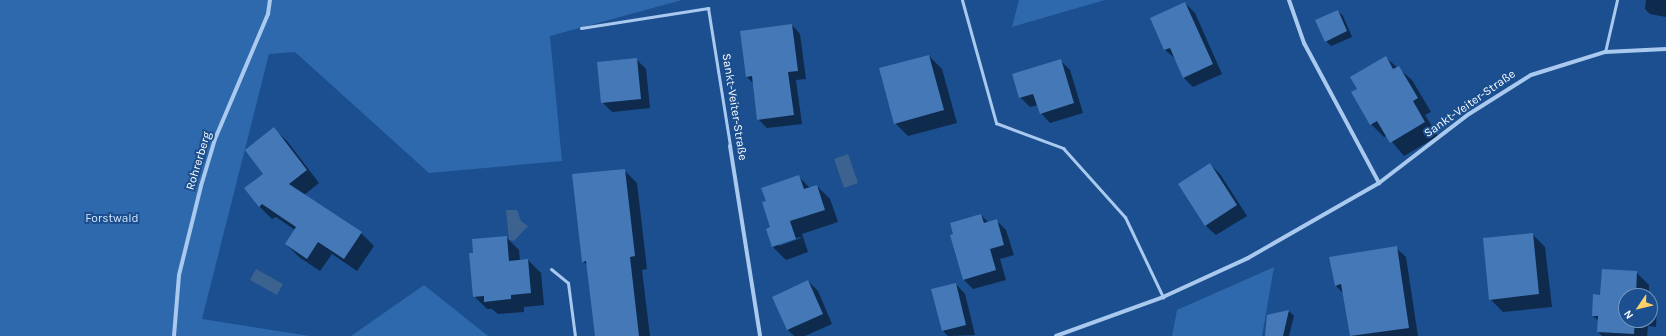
<!DOCTYPE html>
<html>
<head>
<meta charset="utf-8">
<style>
  body { margin:0 }
  #map { position:relative; width:1666px; height:336px; overflow:hidden; background:#1b4f8f; font-family:Karla,sans-serif }
  div>[style] { position:absolute }
  .green>* { inset:0; background:#2e69ad }
  .water>* { inset:0; background:#3c6290 }
  .shadow>* { inset:0; background:#0007 }
  .building>* { inset:0; background:#4478b7 }
  .service>* { height:3px; margin:-1.5px; padding:0 1.5px; transform-origin:1.5px; border-radius:1.5px; background:#a9c9ee }
  .minor>* { height:4px; margin:-2px; padding:0 2px; transform-origin:2px; border-radius:2px; background:#a9c9ee }
  span { translate:-50% -50%; white-space:nowrap; text-align:center; line-height:1.15; -webkit-text-stroke:4px #1b4f8f; paint-order:stroke }
  .street-label { font-size:12px; color:#fff }
  .park-label { font-size:12px; color:#cfe3fa }
  .north { position:absolute; left:1618px; top:288px; width:40px; height:40px; box-sizing:border-box; background:#1b4f8f; border:1px solid #7695bc; border-radius:50%; rotate:235deg; font-size:11px; font-weight:700; line-height:16px; text-align:center; color:#fff }
  .north::after { content:''; display:block; margin:auto; width:14px; height:18px; background:#ffd166; clip-path:polygon(50% 0,100% 100%,50% 72%,0 100%) }
</style>
</head>
<body>
<div id="map">
  <div class="green">
    <div style="clip-path:polygon(0 0,682px 0,550px 36px,562px 161px,429px 173px,295px 52px,269px 54px,202px 319px,310px 336px,0 336px)"></div>
    <div style="clip-path:polygon(1019px 0,1105px 0,1012px 27px)"></div>
    <div style="clip-path:polygon(1274px 267px,1262px 336px,1172px 336px,1177px 310px)"></div>
    <div style="clip-path:polygon(424px 285px,488px 336px,351px 336px)"></div>
  </div>
  <div class="water">
    <div style="clip-path:polygon(848px 154px,858px 183px,844px 188px,834px 159px)"></div>
    <div style="clip-path:polygon(506px 210px,517px 210px,521px 221px,528px 226px,514px 241px,509px 240px)"></div>
    <div style="clip-path:polygon(256px 269px,283px 284px,277px 295px,250px 280px)"></div>
  </div>
  <div class="shadow">
    <div style="clip-path:polygon(1646px 0,1666px 0,1666px 17px,1650px 14px,1645px 9px)"></div>
    <div style="clip-path:polygon(1185px 3px,1195px 13px,1222px 74px,1193px 87px,1183px 77px,1176px 59px,1165px 50px,1151px 18px)"></div>
    <div style="clip-path:polygon(1338px 11px,1343px 16px,1352px 37px,1331px 46px,1326px 41px)"></div>
    <div style="clip-path:polygon(792px 25px,800px 34px,806px 79px,796px 80px,802px 124px,767px 128px,758px 119px,754px 84px,747px 77px)"></div>
    <div style="clip-path:polygon(929px 56px,942px 69px,957px 123px,908px 136px,895px 123px)"></div>
    <div style="clip-path:polygon(1385px 57px,1412px 80px,1431px 112px,1425px 115px,1438px 136px,1404px 156px,1387px 136px,1384px 137px,1371px 124px,1353px 93px,1358px 90px)"></div>
    <div style="clip-path:polygon(636px 59px,646px 69px,650px 108px,612px 112px,602px 102px)"></div>
    <div style="clip-path:polygon(1060px 60px,1070px 70px,1083px 113px,1050px 123px,1041px 113px,1038px 105px,1030px 107px,1020px 97px)"></div>
    <div style="clip-path:polygon(274px 129px,287px 141px,319px 183px,304px 195px,361px 233px,374px 246px,357px 271px,332px 254px,320px 271px,299px 257px,286px 244px,295px 230px,276px 217px,272px 219px,259px 206px)"></div>
    <div style="clip-path:polygon(1210px 164px,1220px 174px,1247px 216px,1216px 235px,1206px 226px,1179px 184px)"></div>
    <div style="clip-path:polygon(624px 170px,637px 183px,647px 269px,642px 270px,650px 336px,596px 336px,588px 266px,583px 261px)"></div>
    <div style="clip-path:polygon(evenodd,798px 176px,810px 188px,817px 186px,830px 199px,838px 222px,802px 234px,808px 252px,786px 260px,773px 247px,767px 201px,798px 176px,800px 237px,801px 238px,779px 246px,779px 244px,800px 237px)"></div>
    <div style="clip-path:polygon(981px 215px,988px 222px,996px 220px,1006px 230px,1014px 255px,1000px 259px,1006px 280px,973px 289px,964px 280px)"></div>
    <div style="clip-path:polygon(1532px 234px,1545px 247px,1552px 307px,1503px 312px,1490px 299px)"></div>
    <div style="clip-path:polygon(506px 237px,519px 250px,520px 261px,528px 260px,541px 273px,544px 305px,524px 307px,524px 312px,498px 314px,492px 309px,487px 309px,474px 296px,474px 254px)"></div>
    <div style="clip-path:polygon(1396px 248px,1406px 257px,1418px 336px,1351px 336px,1343px 293px,1336px 286px,1330px 258px)"></div>
    <div style="clip-path:polygon(evenodd,1636px 272px,1649px 285px,1649px 293px,1657px 301px,1656px 327px,1648px 326px,1647px 336px,1602px 336px,1598px 332px,1599px 321px,1593px 316px,1601px 296px,1636px 272px,1626px 296px,1650px 296px,1650px 320px,1626px 320px,1626px 296px)"></div>
    <div style="clip-path:polygon(808px 281px,818px 291px,832px 324px,805px 336px,794px 336px,788px 330px)"></div>
    <div style="clip-path:polygon(956px 284px,965px 294px,975px 335px,948px 336px,943px 331px)"></div>
    <div style="clip-path:polygon(1289px 311px,1294px 316px,1289px 336px,1266px 336px)"></div>
  </div>
  <div class="building">
    <div style="clip-path:polygon(1185px 2px,1213px 64px,1183px 78px,1170px 48px,1164px 50px,1150px 18px)"></div>
    <div style="clip-path:polygon(1338px 10px,1347px 31px,1325px 42px,1315px 20px)"></div>
    <div style="clip-path:polygon(792px 24px,798px 71px,788px 72px,794px 115px,757px 120px,752px 76px,746px 77px,740px 31px)"></div>
    <div style="clip-path:polygon(929px 55px,944px 110px,894px 124px,879px 68px)"></div>
    <div style="clip-path:polygon(1386px 56px,1393px 69px,1399px 66px,1418px 98px,1413px 101px,1425px 122px,1390px 143px,1377px 121px,1370px 125px,1351px 92px,1357px 89px,1350px 77px)"></div>
    <div style="clip-path:polygon(637px 58px,641px 99px,601px 103px,597px 62px)"></div>
    <div style="clip-path:polygon(1061px 59px,1074px 103px,1040px 114px,1033px 94px,1019px 98px,1012px 74px)"></div>
    <div style="clip-path:polygon(274px 127px,307px 170px,289px 184px,362px 232px,344px 259px,318px 242px,307px 259px,285px 244px,296px 227px,262px 204px,259px 207px,244px 188px,263px 174px,245px 150px)"></div>
    <div style="clip-path:polygon(1210px 163px,1237px 205px,1205px 226px,1178px 184px)"></div>
    <div style="clip-path:polygon(625px 169px,635px 256px,630px 257px,639px 336px,595px 336px,586px 261px,582px 262px,572px 174px)"></div>
    <div style="clip-path:polygon(799px 175px,804px 189px,817px 185px,825px 210px,790px 221px,796px 239px,772px 247px,766px 229px,770px 227px,762px 202px,766px 201px,761px 188px)"></div>
    <div style="clip-path:polygon(981px 214px,984px 223px,997px 219px,1004px 245px,990px 249px,996px 270px,963px 280px,950px 235px,953px 234px,950px 223px)"></div>
    <div style="clip-path:polygon(1533px 233px,1539px 294px,1489px 300px,1483px 238px)"></div>
    <div style="clip-path:polygon(507px 236px,509px 261px,528px 259px,531px 293px,511px 295px,511px 299px,484px 302px,484px 296px,473px 297px,469px 253px,473px 253px,472px 239px)"></div>
    <div style="clip-path:polygon(1397px 246px,1409px 328px,1350px 336px,1341px 284px,1335px 286px,1329px 257px)"></div>
    <div style="clip-path:polygon(1602px 269px,1637px 271px,1636px 296px,1626px 296px,1626px 320px,1635px 320px,1634px 334px,1597px 332px,1598px 316px,1592px 316px,1593px 294px,1600px 295px)"></div>
    <div style="clip-path:polygon(808px 280px,823px 314px,787px 330px,772px 297px)"></div>
    <div style="clip-path:polygon(956px 283px,966px 325px,942px 331px,931px 289px)"></div>
    <div style="clip-path:polygon(1289px 310px,1283px 336px,1265px 336px,1267px 315px)"></div>
  </div>
  <div class="service">
    <div style="left:962px;top:0;width:128px;rotate:74.5deg"></div>
    <div style="left:996px;top:123px;width:72px;rotate:20.5deg"></div>
    <div style="left:1063px;top:148px;width:93px;rotate:48.1deg"></div>
    <div style="left:1125px;top:217px;width:89px;rotate:64.6deg"></div>
    <div style="left:581px;top:28px;width:129px;rotate:-8.9deg"></div>
    <div style="left:708px;top:8px;width:140px;rotate:80.9deg"></div>
    <div style="left:1605px;top:52px;width:53px;rotate:-77deg"></div>
    <div style="left:551px;top:269px;width:22px;rotate:39deg"></div>
    <div style="left:568px;top:283px;width:53px;rotate:82.5deg"></div>
  </div>
  <div class="minor">
    <div style="left:1289px;top:0;width:46px;rotate:70.8deg"></div>
    <div style="left:1304px;top:43px;width:159px;rotate:61.8deg"></div>
    <div style="left:730px;top:146px;width:192px;rotate:81deg"></div>
    <div style="left:174px;top:336px;width:61px;rotate:-85.3deg"></div>
    <div style="left:179px;top:275px;width:92px;rotate:-76.1deg"></div>
    <div style="left:201px;top:186px;width:49px;rotate:-73.4deg"></div>
    <div style="left:215px;top:139px;width:136px;rotate:-67deg"></div>
    <div style="left:268px;top:14px;width:14px;rotate:-82deg"></div>
    <div style="left:1056px;top:336px;width:114px;rotate:-20deg"></div>
    <div style="left:1163px;top:297px;width:94px;rotate:-24.6deg"></div>
    <div style="left:1248px;top:258px;width:151px;rotate:-29.8deg"></div>
    <div style="left:1379px;top:183px;width:113px;rotate:-37.5deg"></div>
    <div style="left:1469px;top:114px;width:73px;rotate:-32.2deg"></div>
    <div style="left:1531px;top:75px;width:77px;rotate:-17.3deg"></div>
    <div style="left:1605px;top:52px;width:61px;rotate:-2.8deg"></div>
  </div>
  <div class="street-label">
    <span style="left:1470px;top:104px;rotate:-35deg">Sankt-Veiter-Straße</span>
    <span style="left:734px;top:107px;rotate:81deg">Sankt-Veiter-Straße</span>
    <span style="left:199px;top:161px;rotate:-73deg">Rohrerberg</span>
  </div>
  <div class="park-label">
    <span style="left:112px;top:219px">Forstwald</span>
  </div>
  <div class="north">N</div>
</div>
</body>
</html>
